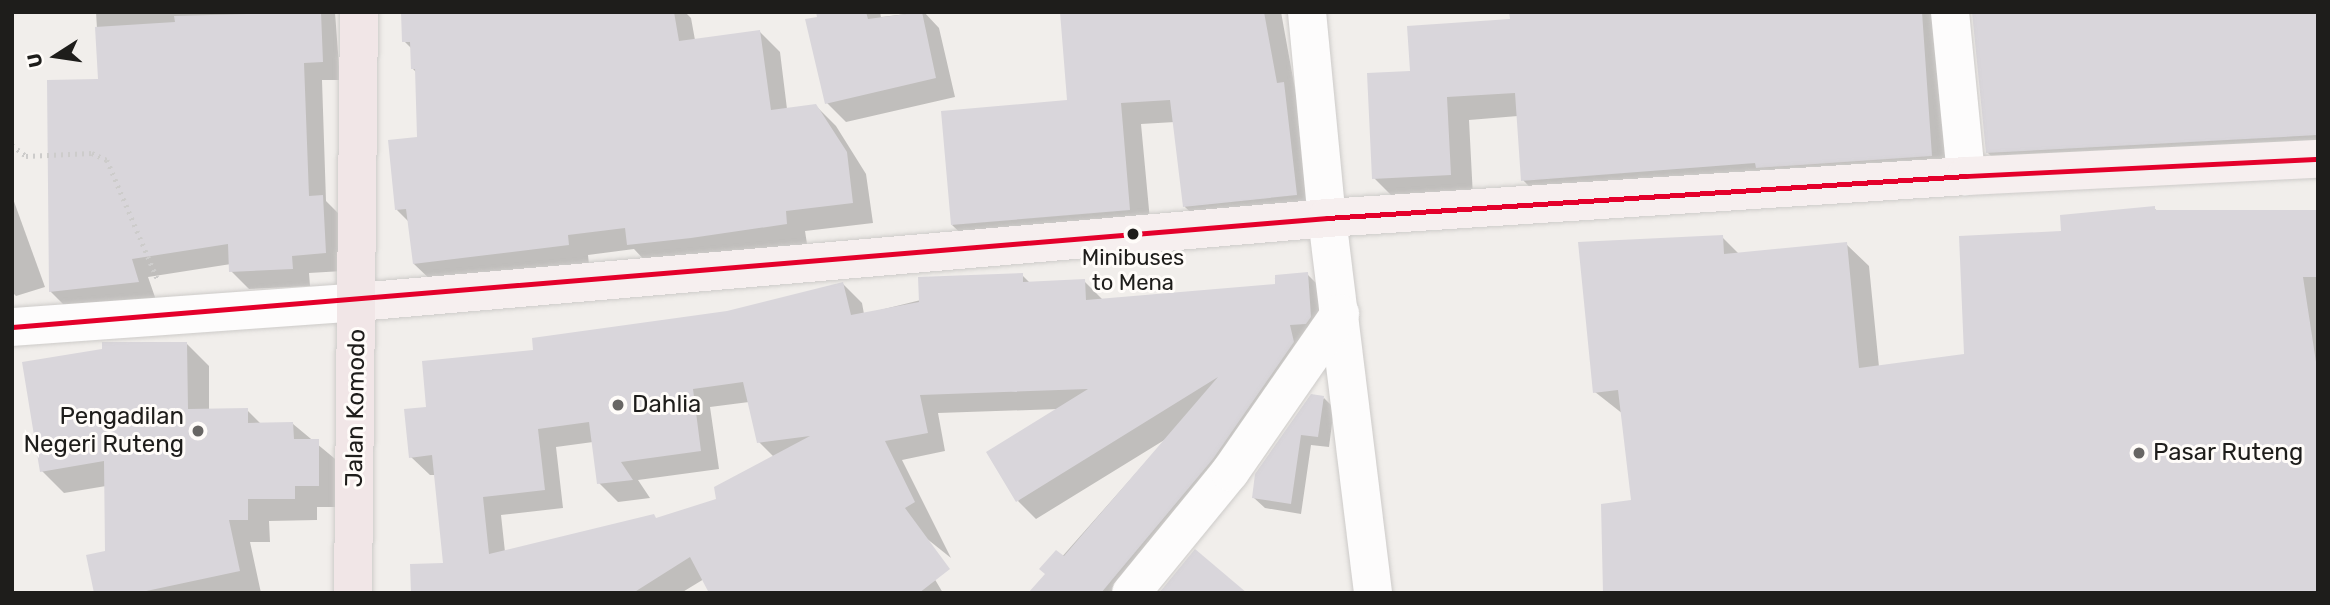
<!DOCTYPE html>
<html>
<head>
<meta charset="utf-8">
<style>
	body { margin:0 }
	#map { position:relative; width:2330px; height:605px; overflow:hidden; background:#f1eeeb; font-family:Rubik,sans-serif }
	div>[style] { position:absolute }
	.shadow>* { inset:0; background:#0003 }
	.building>* { inset:0; background:#d9d6db }
	.path>* { height:4.5px; margin-top:-2.25px; transform-origin:0; background:repeating-linear-gradient(90deg,#cdcccb 0 2px,transparent 0 7px) }
	.roads { filter:drop-shadow(0 0 2px #cdcbc9) drop-shadow(0 0 2px #cdcbc9) }
	.minor>* { height:38px; margin:-19px; padding:0 19px; transform-origin:19px; border-radius:19px; background:#fdfcfc }
	.major>* { height:38px; margin:-19px; padding:0 19px; transform-origin:19px; border-radius:19px; background:#f6efef }
	.highway>* { height:38px; margin:-19px; padding:0 19px; transform-origin:19px; border-radius:19px; background:#f1e6e7 }
	.bus-1>* { height:5px; margin:-2.5px; padding:0 2.5px; transform-origin:2.5px; border-radius:2.5px; background:#e4002b }
	.dots>* { width:19px; height:19px; translate:-50% -50%; box-sizing:border-box; border:4px solid #fffcf9; border-radius:50% }
	span { translate:-50% -50%; white-space:nowrap; text-align:center; line-height:1.15; -webkit-text-stroke:6px #fffcf9; paint-order:stroke }
	.bus-label { font-size:22px; color:#1e1d1b }
	.poi-label { font-size:24px; color:#1e1d1b }
	.left { translate:0 -50%; text-align:left }
	.right { translate:-100% -50%; text-align:right }
	.street-label { font-size:24px; color:#1e1d1b }
	.frame { position:absolute; inset:0; border:14px solid #1e1d1b; pointer-events:none }
	.north { position:absolute; left:21px; top:21px; width:70px; height:70px; -webkit-text-stroke:5px #fffcf9; paint-order:stroke; rotate:258deg; font-size:19px; font-weight:700; line-height:28px; text-align:center; color:#1e1d1b }
	.north::after { content:''; display:block; margin:auto; width:24px; height:32px; background:#1e1d1b; clip-path:polygon(50% 0,100% 100%,50% 72%,0 100%) }
</style>
</head>
<body>
<div id="map">
	<div class="shadow">
		<i style="clip-path:polygon(96px 12px,335px 12px,340px 80px,322px 80px,326px 201px,340px 215px,343px 271px,309px 273px,310px 286px,249px 289px,231px 271px,231px 264px,148px 277px,156px 300px,68px 309px,50px 291px,100px 81px)"></i>
		<i style="clip-path:polygon(403px 12px,685px 12px,691px 18px,695px 40px,759px 31px,780px 52px,787px 109px,816px 106px,836px 126px,866px 174px,873px 223px,805px 231px,807px 244px,649px 265px,634px 249px,588px 255px,589px 265px,435px 284px,414px 264px,409px 222px,397px 210px,418px 139px,417px 73px,412px 68px,412px 49px,404px 41px)"></i>
		<i style="clip-path:polygon(818px 12px,880px 12px,881px 17px,924px 12px,939px 28px,955px 97px,846px 122px,827px 103px)"></i>
		<i style="clip-path:polygon(1061px 12px,1281px 12px,1318px 216px,1207px 228px,1185px 207px,1175px 122px,1141px 124px,1151px 231px,974px 246px,952px 225px,1068px 101px)"></i>
		<i style="clip-path:polygon(1511px 12px,1943px 12px,1954px 178px,1545px 203px,1523px 180px,1518px 116px,1469px 120px,1473px 197px,1397px 201px,1374px 178px,1412px 72px,1512px 21px)"></i>
		<i style="clip-path:polygon(2318px 12px,2318px 159px,2011px 176px,1987px 152px)"></i>
		<i style="clip-path:polygon(12px 196px,45px 287px,16px 296px,12px 292px)"></i>
		<i style="clip-path:polygon(2154px 208px,2158px 212px,2318px 212px,2318px 593px,1633px 501px,1623px 414px,1595px 392px,1722px 237px,1739px 254px,1846px 244px,1869px 266px,1879px 367px,1966px 356px,2063px 233px)"></i>
		<i style="clip-path:polygon(evenodd,1307px 274px,1326px 293px,1329px 336px,1132px 593px,1030px 593px,1166px 439px,1036px 519px,1018px 501px,1059px 409px,938px 413px,945px 451px,902px 460px,951px 558px,896px 514px,943px 593px,711px 593px,704px 579px,681px 593px,413px 593px,445px 565px,436px 475px,430px 475px,411px 457px,428px 408px,535px 351px,727px 313px,843px 284px,862px 303px,864px 314px,1022px 275px,1030px 283px,1084px 281px,1103px 300px,1277px 285px,1307px 274px,749px 402px,759px 442px,774px 457px,718px 500px,657px 519px,505px 552px,501px 515px,563px 508px,556px 447px,593px 442px,599px 483px,618px 502px,650px 498px,638px 480px,719px 469px,710px 407px,749px 402px)"></i>
		<i style="clip-path:polygon(187px 344px,209px 366px,209px 411px,247px 410px,261px 424px,293px 424px,340px 463px,340px 507px,317px 507px,317px 520px,269px 521px,270px 542px,250px 542px,261px 593px,96px 593px,107px 552px,106px 486px,64px 493px,42px 471px)"></i>
		<i style="clip-path:polygon(1324px 398px,1334px 408px,1329px 447px,1311px 445px,1301px 514px,1265px 508px,1254px 498px)"></i>
	</div>
	<div class="building">
		<i style="clip-path:polygon(321px 12px,323px 62px,304px 63px,309px 196px,323px 195px,326px 253px,292px 256px,293px 269px,229px 272px,228px 244px,132px 259px,139px 282px,49px 292px,47px 80px,98px 79px,95px 27px,175px 22px,174px 16px)"></i>
		<i style="clip-path:polygon(401px 12px,674px 12px,679px 41px,760px 30px,771px 110px,816px 104px,847px 152px,853px 203px,786px 211px,787px 224px,691px 238px,627px 245px,625px 228px,568px 235px,569px 245px,413px 264px,406px 209px,395px 210px,388px 140px,417px 137px,415px 69px,411px 69px,410px 42px,402px 42px)"></i>
		<i style="clip-path:polygon(816px 12px,866px 12px,868px 19px,922px 12px,936px 78px,825px 104px,805px 19px,817px 17px)"></i>
		<i style="clip-path:polygon(1060px 12px,1264px 12px,1277px 83px,1284px 82px,1297px 195px,1183px 207px,1170px 100px,1121px 103px,1130px 210px,951px 225px,941px 111px,1067px 100px)"></i>
		<i style="clip-path:polygon(1509px 12px,1922px 12px,1932px 156px,1756px 168px,1755px 163px,1521px 181px,1515px 93px,1447px 97px,1451px 175px,1372px 179px,1367px 73px,1410px 71px,1407px 26px,1510px 19px)"></i>
		<i style="clip-path:polygon(1972px 12px,2318px 12px,2318px 135px,1986px 153px)"></i>
		<i style="clip-path:polygon(2155px 206px,2155px 210px,2318px 210px,2318px 277px,2303px 277px,2318px 375px,2318px 593px,1603px 593px,1601px 504px,1631px 500px,1618px 390px,1593px 393px,1578px 242px,1723px 235px,1724px 254px,1847px 242px,1859px 368px,1964px 354px,1959px 236px,2061px 231px,2060px 215px)"></i>
		<i style="clip-path:polygon(evenodd,1308px 272px,1311px 317px,1306px 324px,1290px 325px,1294px 342px,1213px 459px,1101px 593px,1028px 593px,1045px 574px,1039px 569px,1056px 550px,1064px 556px,1218px 377px,1016px 502px,986px 452px,1088px 389px,920px 395px,928px 433px,885px 441px,915px 502px,905px 508px,950px 569px,919px 593px,709px 593px,690px 557px,633px 593px,411px 593px,410px 564px,443px 563px,432px 455px,409px 458px,404px 409px,426px 407px,422px 361px,533px 350px,532px 338px,727px 311px,843px 282px,851px 315px,919px 302px,918px 277px,1023px 273px,1023px 282px,1085px 279px,1086px 300px,1275px 284px,1275px 275px,1308px 272px,743px 382px,757px 443px,810px 436px,714px 487px,716px 499px,656px 518px,654px 514px,489px 554px,483px 497px,545px 490px,538px 429px,589px 422px,597px 484px,633px 480px,621px 462px,701px 451px,693px 389px,743px 382px)"></i>
		<i style="clip-path:polygon(102px 342px,187px 342px,188px 409px,248px 408px,248px 423px,293px 422px,294px 439px,319px 439px,319px 486px,295px 486px,295px 499px,248px 499px,248px 520px,229px 520px,240px 571px,137px 593px,94px 593px,86px 555px,105px 551px,104px 461px,40px 472px,22px 362px,102px 349px)"></i>
		<i style="clip-path:polygon(1311px 394px,1324px 396px,1318px 437px,1301px 435px,1291px 504px,1252px 498px,1255px 474px)"></i>
		<i style="clip-path:polygon(1195px 549px,1247px 593px,1159px 593px)"></i>
	</div>
	<div class="path">
		<i style="left:12px;top:145px;width:18px;rotate:38deg"></i>
		<i style="left:26px;top:156px;width:66px;rotate:-2.6deg"></i>
		<i style="left:92px;top:153px;width:17px;rotate:25deg"></i>
		<i style="left:107px;top:160px;width:130px;rotate:67deg"></i>
	</div>
	<div class="roads">
		<div class="minor">
			<i style="left:1307px;top:12px;width:207px;rotate:84.5deg"></i>
			<i style="left:1327px;top:218px;width:378px;rotate:83deg"></i>
			<i style="left:1950px;top:12px;width:165px;rotate:84.4deg"></i>
			<i style="left:12px;top:327px;width:347px;rotate:-4.1deg"></i>
			<i style="left:1131px;top:593px;width:156px;rotate:-50.7deg"></i>
			<i style="left:1230px;top:472px;width:193px;rotate:-55.2deg"></i>
		</div>
		<div class="major">
			<i style="left:358px;top:302px;width:973px;rotate:-4.95deg"></i>
			<i style="left:1327px;top:218px;width:640px;rotate:-3.76deg"></i>
			<i style="left:1966px;top:176px;width:352px;rotate:-2.8deg"></i>
		</div>
		<div class="highway">
			<i style="left:353px;top:593px;width:581px;rotate:-89.41deg"></i>
		</div>
	</div>
	<div class="bus-1">
		<i style="left:12px;top:327px;width:1320px;rotate:-4.74deg"></i>
		<i style="left:1327px;top:218px;width:640px;rotate:-3.76deg"></i>
		<i style="left:1966px;top:176px;width:352px;rotate:-2.8deg"></i>
	</div>
	<div class="dots">
		<i style="left:1133px;top:234px;background:#1e1d1b"></i>
		<i style="left:618px;top:405px;background:#686664"></i>
		<i style="left:198px;top:431px;background:#686664"></i>
		<i style="left:2139px;top:453px;background:#686664"></i>
	</div>
	<div class="bus-label">
		<span style="left:1133px;top:270px">Minibuses<br>to Mena</span>
	</div>
	<div class="poi-label">
		<span class="left" style="left:632px;top:405px">Dahlia</span>
		<span class="right" style="left:184px;top:431px">Pengadilan<br>Negeri Ruteng</span>
		<span class="left" style="left:2153px;top:453px">Pasar Ruteng</span>
	</div>
	<div class="street-label">
		<span style="left:356px;top:408px;rotate:-89deg">Jalan Komodo</span>
	</div>
	<div class="frame"></div>
	<div class="north">U</div>
</div>
</body>
</html>
